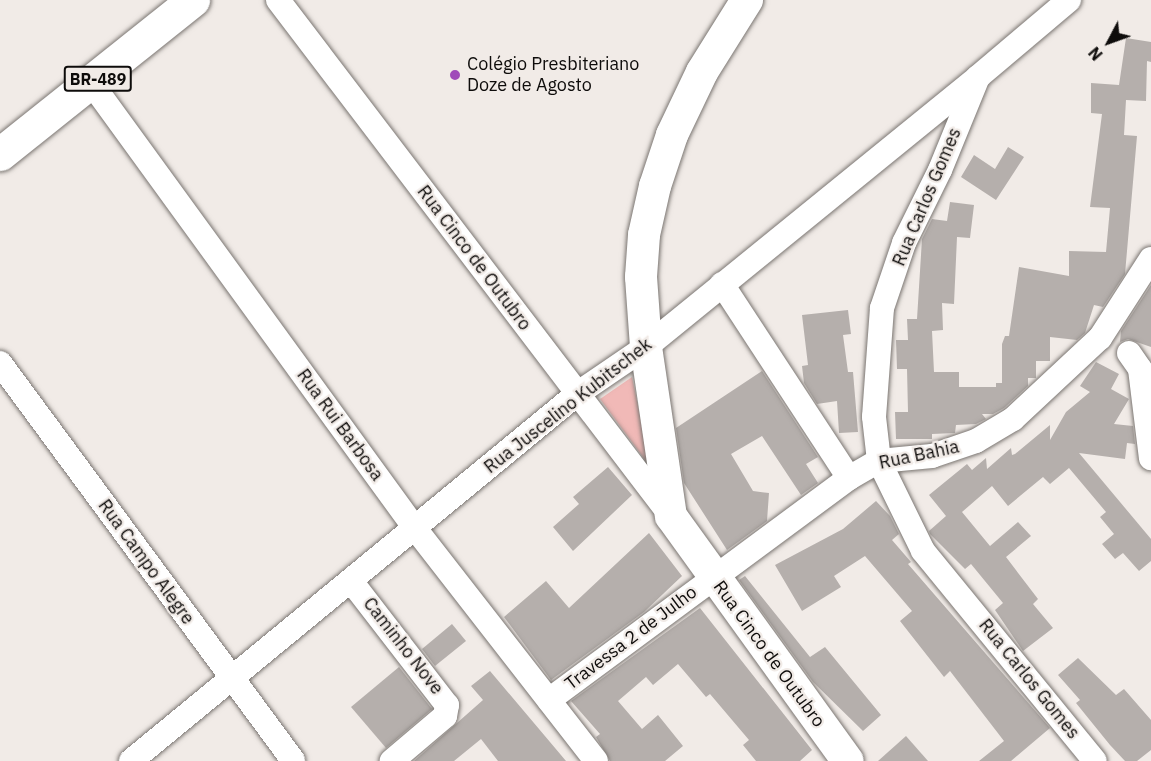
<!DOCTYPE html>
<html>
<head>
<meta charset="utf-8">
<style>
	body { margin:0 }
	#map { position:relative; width:1151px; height:761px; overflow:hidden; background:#f1ebe7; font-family:"IBM Plex Sans",sans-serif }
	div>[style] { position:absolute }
	.green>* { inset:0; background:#f1b9b7 }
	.building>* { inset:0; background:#b5afac }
	.roads { filter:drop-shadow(0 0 2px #7a7571) drop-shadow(0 0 2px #7a7571) }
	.minor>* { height:24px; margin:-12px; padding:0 12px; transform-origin:12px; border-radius:12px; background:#fff }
	.tertiary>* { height:32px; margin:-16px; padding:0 16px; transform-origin:16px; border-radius:16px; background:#fff }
	.primary>* { height:33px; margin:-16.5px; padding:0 16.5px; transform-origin:16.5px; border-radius:16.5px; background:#fff }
	.dots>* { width:16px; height:16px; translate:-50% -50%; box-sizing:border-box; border:3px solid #f1ebe7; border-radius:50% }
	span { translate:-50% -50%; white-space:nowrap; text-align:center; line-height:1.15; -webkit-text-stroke:4.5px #f1ebe7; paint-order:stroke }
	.shield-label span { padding:2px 4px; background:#f1ebe7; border:2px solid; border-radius:4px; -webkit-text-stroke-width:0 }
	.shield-label { font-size:16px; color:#0e0c0b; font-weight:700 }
	.poi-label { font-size:18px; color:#0e0c0b }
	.left { translate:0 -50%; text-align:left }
	.street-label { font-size:18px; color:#0e0c0b }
	.north { position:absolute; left:1079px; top:12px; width:60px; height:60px; -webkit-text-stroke:4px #f1ebe7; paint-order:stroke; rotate:229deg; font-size:16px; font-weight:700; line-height:24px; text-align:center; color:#0e0c0b }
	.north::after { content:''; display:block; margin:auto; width:21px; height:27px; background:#0e0c0b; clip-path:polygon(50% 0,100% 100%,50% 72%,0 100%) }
</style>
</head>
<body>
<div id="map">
	<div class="green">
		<i style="clip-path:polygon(632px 377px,651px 468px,600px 399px)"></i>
	</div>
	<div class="building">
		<i style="clip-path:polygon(1126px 38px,1151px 42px,1151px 62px,1147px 61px,1146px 101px,1126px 100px,1124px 135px,1137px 136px,1125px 274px,1103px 307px,1094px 305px,1085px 333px,1077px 340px,1050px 337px,1050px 361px,1036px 361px,1036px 378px,1028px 378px,1028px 386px,1004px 408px,993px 414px,982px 414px,986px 419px,976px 424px,956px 425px,955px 433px,932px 434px,932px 439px,896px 439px,895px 412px,908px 412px,907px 369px,897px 369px,896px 340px,908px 340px,907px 319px,917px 319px,922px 239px,932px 219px,947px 221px,950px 202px,974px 205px,970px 238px,957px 237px,954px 304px,942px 303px,943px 330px,932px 331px,934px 372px,959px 372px,959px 387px,996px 387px,996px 383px,1002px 383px,1002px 344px,1005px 336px,1009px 336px,1019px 267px,1069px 276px,1069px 251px,1106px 252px,1110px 208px,1090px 207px,1102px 114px,1091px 113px,1091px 83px,1119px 85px)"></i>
		<i style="clip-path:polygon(1008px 147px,1024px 157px,996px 200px,961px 177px,974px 155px,995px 169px)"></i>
		<i style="clip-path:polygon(1151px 285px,1151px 347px,1128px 339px,1120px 342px,1121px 331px)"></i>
		<i style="clip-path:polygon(848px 310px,851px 334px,843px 335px,848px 372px,853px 372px,858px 432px,839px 433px,837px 401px,817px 404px,804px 383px,802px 366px,808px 365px,802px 315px)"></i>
		<i style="clip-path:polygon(1096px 362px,1119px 374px,1111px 389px,1129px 399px,1114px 424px,1133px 426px,1135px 444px,1127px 443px,1125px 459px,1079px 453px,1151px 539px,1151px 561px,1139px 571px,1123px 553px,1115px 559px,1102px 544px,1114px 534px,1100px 517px,1106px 512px,1069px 468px,1050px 484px,1043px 477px,1008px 506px,992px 486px,962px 512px,990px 546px,1018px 522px,1031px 536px,1006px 557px,1038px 599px,1033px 604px,1053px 628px,1023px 651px,995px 610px,1003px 603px,971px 564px,965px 569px,930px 534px,929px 531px,946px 516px,929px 495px,967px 464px,972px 470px,986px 458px,987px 469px,1011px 448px,1012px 455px,1015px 454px,1050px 425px,1050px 440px,1066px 412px,1090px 392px,1080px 386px)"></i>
		<i style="clip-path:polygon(762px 371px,818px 457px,806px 464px,818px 483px,801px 495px,762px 436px,731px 454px,753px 491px,769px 493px,767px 521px,727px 550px,684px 483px,676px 428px)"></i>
		<i style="clip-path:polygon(608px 467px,632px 495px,573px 551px,553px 527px,579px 504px,573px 497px)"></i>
		<i style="clip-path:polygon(876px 501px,890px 516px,899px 534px,892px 540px,911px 562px,908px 564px,1050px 728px,1011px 761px,979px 761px,1004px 741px,950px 671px,944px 677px,900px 621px,912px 611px,865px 556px,834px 576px,841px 587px,802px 611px,775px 565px,843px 529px)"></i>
		<i style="clip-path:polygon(649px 533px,682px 576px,644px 612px,551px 680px,504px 617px,546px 581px,569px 608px)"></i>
		<i style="clip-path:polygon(745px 576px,810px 657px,825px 647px,881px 715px,863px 731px,813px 682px,739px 580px)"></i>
		<i style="clip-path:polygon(700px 608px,812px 750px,800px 761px,756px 761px,743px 745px,749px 740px,710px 694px,706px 697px,678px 664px,653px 685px,646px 677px,618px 701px,642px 729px,658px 715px,683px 746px,665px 761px,610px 761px,596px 737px,600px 734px,571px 701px)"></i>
		<i style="clip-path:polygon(452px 624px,466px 641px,435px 666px,422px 649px)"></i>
		<i style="clip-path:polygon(1078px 658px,1116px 695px,1124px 689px,1151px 720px,1151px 750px,1137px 761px,1125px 761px,1110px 745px,1076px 703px,1080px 700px,1058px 675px)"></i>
		<i style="clip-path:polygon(399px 667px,432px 709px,386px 748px,351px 707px)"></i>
		<i style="clip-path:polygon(490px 671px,566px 761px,498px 761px,481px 739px,454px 761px,414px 761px,483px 700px,471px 686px)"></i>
		<i style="clip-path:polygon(906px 736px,928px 761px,878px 761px)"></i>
	</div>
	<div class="roads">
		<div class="minor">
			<i style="left:278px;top:0;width:649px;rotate:52.71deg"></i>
			<i style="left:1069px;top:0;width:119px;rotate:139.8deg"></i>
			<i style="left:978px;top:77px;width:100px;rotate:112.2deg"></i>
			<i style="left:940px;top:170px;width:81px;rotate:116.3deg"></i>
			<i style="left:904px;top:243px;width:69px;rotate:108.7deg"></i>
			<i style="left:882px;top:308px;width:109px;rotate:94.2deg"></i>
			<i style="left:874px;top:417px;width:44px;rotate:83.5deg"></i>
			<i style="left:879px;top:461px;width:100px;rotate:63.9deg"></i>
			<i style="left:923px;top:551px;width:271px;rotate:50.7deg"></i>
			<i style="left:92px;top:84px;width:548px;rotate:53.99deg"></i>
			<i style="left:414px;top:527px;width:296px;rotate:52.1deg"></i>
			<i style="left:722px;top:284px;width:232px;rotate:56.8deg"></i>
			<i style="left:1129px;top:353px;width:19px;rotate:55deg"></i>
			<i style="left:1140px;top:369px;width:90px;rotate:83deg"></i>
			<i style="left:0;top:363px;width:494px;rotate:53.6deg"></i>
			<i style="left:351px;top:581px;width:157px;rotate:52.3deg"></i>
			<i style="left:447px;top:705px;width:11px;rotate:100deg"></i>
			<i style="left:445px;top:716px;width:70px;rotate:139.7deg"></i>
			<i style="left:549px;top:700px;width:373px;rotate:-36.5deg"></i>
			<i style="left:849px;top:478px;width:34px;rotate:-30deg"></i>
			<i style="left:879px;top:461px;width:53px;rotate:-5.4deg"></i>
			<i style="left:932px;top:456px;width:46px;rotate:-18.8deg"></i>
			<i style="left:976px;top:441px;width:43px;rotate:-30.7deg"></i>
			<i style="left:1013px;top:419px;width:119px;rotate:-43deg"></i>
			<i style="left:1100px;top:338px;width:94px;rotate:-57.2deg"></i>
			<i style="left:131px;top:761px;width:578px;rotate:-39.45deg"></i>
			<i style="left:577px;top:394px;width:83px;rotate:-34.3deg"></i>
			<i style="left:646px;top:347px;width:428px;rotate:-39.1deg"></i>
		</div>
		<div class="tertiary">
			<i style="left:747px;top:0;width:85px;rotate:122deg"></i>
			<i style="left:702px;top:72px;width:70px;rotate:115.5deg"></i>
			<i style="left:672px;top:135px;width:54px;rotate:108.4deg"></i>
			<i style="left:655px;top:186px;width:50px;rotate:102.7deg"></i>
			<i style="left:644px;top:235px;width:42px;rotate:94.1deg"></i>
			<i style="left:641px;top:277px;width:70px;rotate:85.9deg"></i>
			<i style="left:646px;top:347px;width:171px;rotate:81.6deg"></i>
			<i style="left:671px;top:516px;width:302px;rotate:54.2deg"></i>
		</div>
		<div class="primary">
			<i style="left:0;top:154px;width:247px;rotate:-38.6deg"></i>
		</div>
	</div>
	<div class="dots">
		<i style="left:455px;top:75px;background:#a04bb9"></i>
	</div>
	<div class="shield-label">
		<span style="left:98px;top:79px">BR-489</span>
	</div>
	<div class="poi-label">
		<span class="left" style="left:467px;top:75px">Colégio Presbiteriano<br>Doze de Agosto</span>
	</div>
	<div class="street-label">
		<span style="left:927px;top:197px;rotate:-67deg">Rua Carlos Gomes</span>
		<span style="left:474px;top:258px;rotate:53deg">Rua Cinco de Outubro</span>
		<span style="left:568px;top:406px;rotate:-38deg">Rua Juscelino Kubitschek</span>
		<span style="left:340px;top:425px;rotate:54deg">Rua Rui Barbosa</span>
		<span style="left:919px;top:455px;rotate:-12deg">Rua Bahia</span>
		<span style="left:146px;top:562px;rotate:54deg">Rua Campo Alegre</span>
		<span style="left:631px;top:638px;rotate:-37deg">Travessa 2 de Julho</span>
		<span style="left:403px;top:646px;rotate:52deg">Caminho Nove</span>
		<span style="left:769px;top:654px;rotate:54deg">Rua Cinco de Outubro</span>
		<span style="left:1029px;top:679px;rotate:51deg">Rua Carlos Gomes</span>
	</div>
	<div class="north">N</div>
</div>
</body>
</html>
